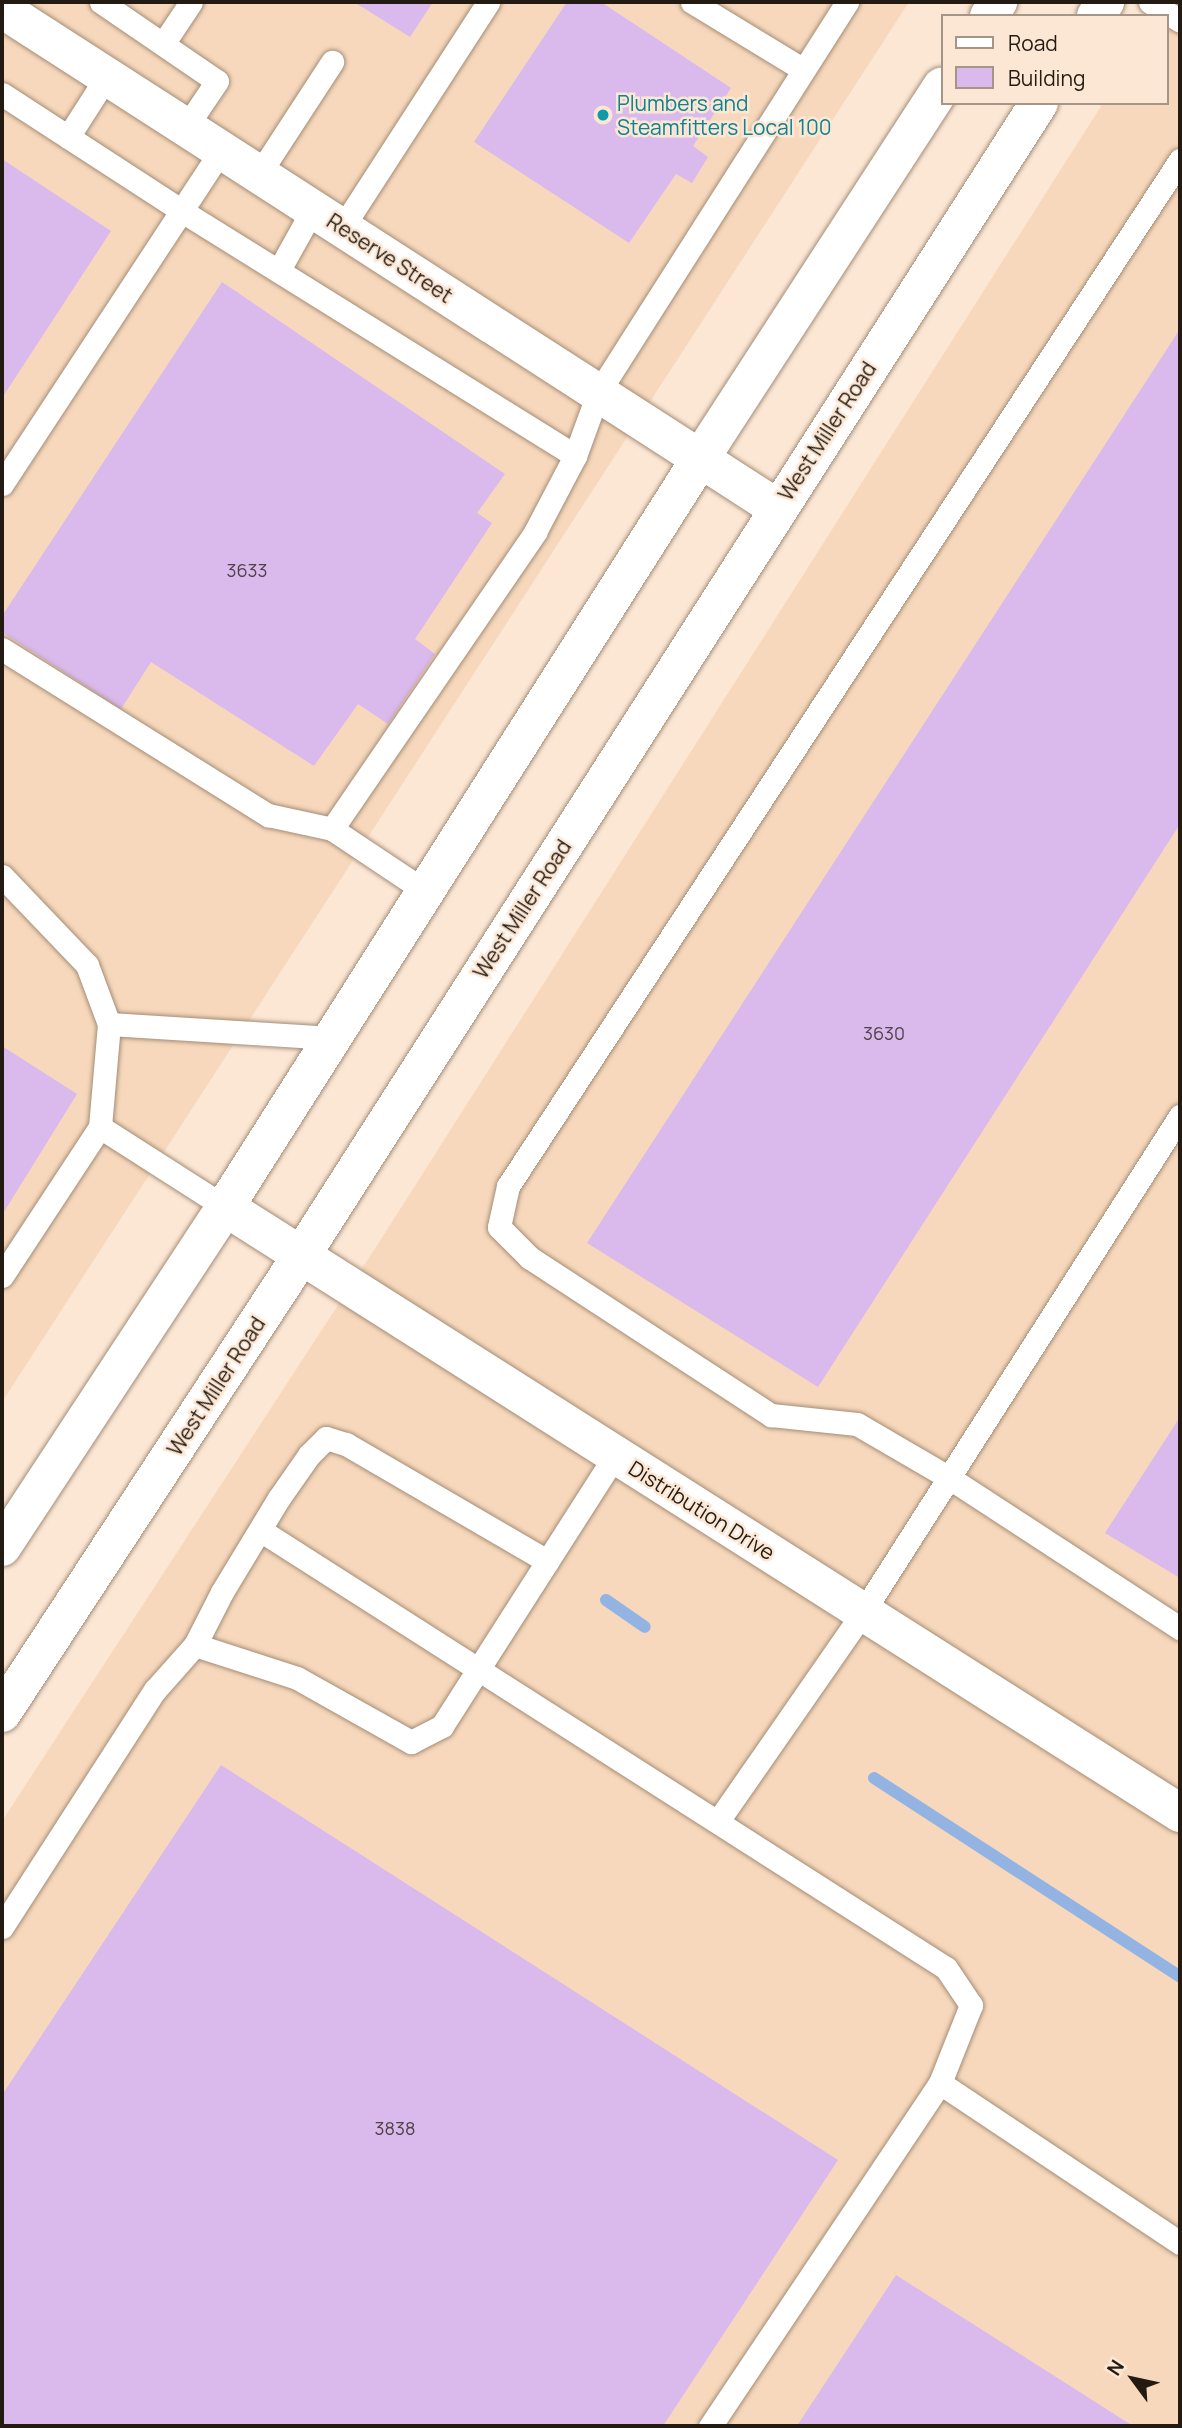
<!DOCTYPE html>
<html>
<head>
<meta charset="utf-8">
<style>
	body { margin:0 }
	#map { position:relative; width:1182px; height:2428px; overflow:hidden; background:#fce7d5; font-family:Manrope,sans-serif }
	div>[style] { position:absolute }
	.built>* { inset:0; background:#f7d8bc }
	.stream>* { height:12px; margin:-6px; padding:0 6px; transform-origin:6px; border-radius:6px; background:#93b3e3 }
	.building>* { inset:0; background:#dab9ec }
	.roads { filter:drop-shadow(0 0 2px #a48d77) drop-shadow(0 0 2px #a48d77) }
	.service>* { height:23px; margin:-11.5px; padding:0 11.5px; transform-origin:11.5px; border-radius:11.5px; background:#fff }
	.minor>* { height:38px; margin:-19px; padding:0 19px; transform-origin:19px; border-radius:19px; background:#fff }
	.secondary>* { height:38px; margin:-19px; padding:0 19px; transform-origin:19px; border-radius:19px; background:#fff }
	.dots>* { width:19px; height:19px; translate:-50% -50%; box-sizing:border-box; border:4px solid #fce7d5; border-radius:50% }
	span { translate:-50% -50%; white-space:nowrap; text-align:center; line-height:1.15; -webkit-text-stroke:5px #fce7d5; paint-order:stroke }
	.number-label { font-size:18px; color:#514248 }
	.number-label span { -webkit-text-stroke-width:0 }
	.culture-label { font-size:21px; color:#0d838f }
	.left { translate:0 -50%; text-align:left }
	.street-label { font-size:21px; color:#231b12 }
	.frame { position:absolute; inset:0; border:4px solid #231b12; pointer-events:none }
	.legend { position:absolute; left:941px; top:14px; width:228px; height:91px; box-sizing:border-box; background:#fce7d5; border:2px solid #a59587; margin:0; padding:9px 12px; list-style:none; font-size:21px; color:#231b12 }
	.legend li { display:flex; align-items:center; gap:14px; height:35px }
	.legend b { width:35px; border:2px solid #a59587 }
	.north { position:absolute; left:1098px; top:2344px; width:70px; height:70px; -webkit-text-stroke:5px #fce7d5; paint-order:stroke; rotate:303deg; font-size:19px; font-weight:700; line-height:28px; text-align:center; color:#231b12 }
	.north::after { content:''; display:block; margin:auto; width:24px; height:32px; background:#231b12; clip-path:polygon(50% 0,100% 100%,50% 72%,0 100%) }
</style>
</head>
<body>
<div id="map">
	<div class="built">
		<i style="clip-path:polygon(2px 2px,909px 2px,2px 1402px)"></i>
		<i style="clip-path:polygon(1167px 2px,1180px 2px,1180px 2426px,2px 2426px,2px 1821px,385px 1233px,1103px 103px,1166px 103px)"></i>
	</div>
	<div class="stream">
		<i style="left:606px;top:1600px;width:47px;rotate:34.7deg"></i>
		<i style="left:874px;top:1778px;width:365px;rotate:33deg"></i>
	</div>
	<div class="building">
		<i style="clip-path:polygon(354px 2px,433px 2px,410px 37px)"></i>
		<i style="clip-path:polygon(567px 2px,601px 2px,731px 88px,693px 146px,708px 157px,692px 183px,676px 174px,629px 243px,474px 142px)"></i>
		<i style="clip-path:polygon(2px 159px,111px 231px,2px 398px)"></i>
		<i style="clip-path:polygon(222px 282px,505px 474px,477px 513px,492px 523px,415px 639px,435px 654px,388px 724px,358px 704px,314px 766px,151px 662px,121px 709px,2px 632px,2px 616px)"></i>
		<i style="clip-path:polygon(1180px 329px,1180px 824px,818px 1387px,587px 1243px)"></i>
		<i style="clip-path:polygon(2px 1046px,77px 1094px,2px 1215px)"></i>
		<i style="clip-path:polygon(1180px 1417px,1180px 1578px,1105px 1533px)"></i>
		<i style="clip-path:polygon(221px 1765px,838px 2160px,663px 2426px,2px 2426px,2px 2095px)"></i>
		<i style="clip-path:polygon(896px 2275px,1133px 2426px,797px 2426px)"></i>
	</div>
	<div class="roads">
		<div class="service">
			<i style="left:101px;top:2px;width:140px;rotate:34.3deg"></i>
			<i style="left:217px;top:81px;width:55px;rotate:124deg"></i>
			<i style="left:692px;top:2px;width:129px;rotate:31.3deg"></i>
			<i style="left:1150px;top:2px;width:36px;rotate:32deg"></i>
			<i style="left:163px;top:44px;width:50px;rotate:-56.3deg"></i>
			<i style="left:2px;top:94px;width:215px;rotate:33deg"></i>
			<i style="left:182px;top:211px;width:463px;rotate:31.9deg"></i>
			<i style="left:68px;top:137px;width:72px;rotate:-57.4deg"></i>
			<i style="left:1180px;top:160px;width:1226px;rotate:123.22deg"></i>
			<i style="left:508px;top:1186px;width:42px;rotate:102.4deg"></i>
			<i style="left:499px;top:1227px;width:44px;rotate:45deg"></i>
			<i style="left:530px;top:1258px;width:288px;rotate:33.1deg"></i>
			<i style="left:771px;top:1415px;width:86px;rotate:6deg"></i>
			<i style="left:857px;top:1424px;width:105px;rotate:30.2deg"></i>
			<i style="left:948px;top:1477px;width:277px;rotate:33.1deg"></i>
			<i style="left:259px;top:174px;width:134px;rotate:-56.9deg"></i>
			<i style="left:342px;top:228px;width:269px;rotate:-57.1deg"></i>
			<i style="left:279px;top:270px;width:70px;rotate:-60.9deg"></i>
			<i style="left:2px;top:484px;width:399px;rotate:-56.7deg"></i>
			<i style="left:2px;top:649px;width:314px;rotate:32deg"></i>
			<i style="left:268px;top:815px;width:66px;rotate:12.3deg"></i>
			<i style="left:332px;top:829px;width:112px;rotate:33.7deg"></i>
			<i style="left:332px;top:829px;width:360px;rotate:-55.6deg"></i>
			<i style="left:535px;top:532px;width:86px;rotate:-62.2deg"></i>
			<i style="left:575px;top:456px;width:67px;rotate:-69.9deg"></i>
			<i style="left:598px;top:393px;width:464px;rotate:-57.5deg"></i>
			<i style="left:2px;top:876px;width:123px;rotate:46.3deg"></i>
			<i style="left:87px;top:965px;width:63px;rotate:69.6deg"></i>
			<i style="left:109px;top:1024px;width:103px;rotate:95deg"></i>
			<i style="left:100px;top:1127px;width:148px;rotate:32.6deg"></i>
			<i style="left:109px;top:1024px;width:224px;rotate:3.6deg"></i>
			<i style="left:2px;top:1276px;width:178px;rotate:-56.7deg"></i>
			<i style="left:260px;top:1530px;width:814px;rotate:32.56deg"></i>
			<i style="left:946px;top:1968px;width:45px;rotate:56deg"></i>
			<i style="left:971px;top:2005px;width:84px;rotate:111.7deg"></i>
			<i style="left:940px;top:2083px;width:413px;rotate:123.8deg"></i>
			<i style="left:195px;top:1645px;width:59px;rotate:-63deg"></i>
			<i style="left:222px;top:1592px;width:110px;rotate:-58.8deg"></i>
			<i style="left:279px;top:1498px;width:52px;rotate:-55.1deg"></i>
			<i style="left:309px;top:1455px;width:24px;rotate:-45deg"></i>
			<i style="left:326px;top:1438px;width:21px;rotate:17deg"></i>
			<i style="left:346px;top:1444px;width:233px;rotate:30.2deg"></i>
			<i style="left:718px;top:1821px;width:254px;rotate:-55.2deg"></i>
			<i style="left:863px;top:1612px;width:589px;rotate:-57.42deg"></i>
			<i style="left:2px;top:1927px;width:282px;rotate:-57.2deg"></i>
			<i style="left:155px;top:1690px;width:60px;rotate:-48.4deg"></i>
			<i style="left:195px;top:1645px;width:107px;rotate:17.9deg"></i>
			<i style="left:297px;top:1678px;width:131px;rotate:29.3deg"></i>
			<i style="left:411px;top:1742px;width:35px;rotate:-27deg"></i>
			<i style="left:442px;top:1726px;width:322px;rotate:-57.4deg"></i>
			<i style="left:940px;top:2083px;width:288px;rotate:33.7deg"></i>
		</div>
		<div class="minor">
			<i style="left:2px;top:9px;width:922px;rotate:32.78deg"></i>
			<i style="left:225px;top:1207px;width:1131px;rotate:32.4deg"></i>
		</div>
		<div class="secondary">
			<i style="left:989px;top:16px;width:17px;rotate:-57deg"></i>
			<i style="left:1096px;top:16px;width:17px;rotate:-57deg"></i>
			<i style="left:2px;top:1547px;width:407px;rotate:-56.7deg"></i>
			<i style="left:225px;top:1207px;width:886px;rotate:-57.58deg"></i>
			<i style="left:700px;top:459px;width:444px;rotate:-57deg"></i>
			<i style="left:2px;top:1713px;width:546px;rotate:-56.8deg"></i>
			<i style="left:301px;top:1256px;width:1369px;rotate:-57.38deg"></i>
		</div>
	</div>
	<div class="dots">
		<i style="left:603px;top:115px;background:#0f9aa8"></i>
	</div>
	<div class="number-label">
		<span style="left:247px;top:570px">3633</span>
		<span style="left:884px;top:1033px">3630</span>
		<span style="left:395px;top:2128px">3838</span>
	</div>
	<div class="culture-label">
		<span class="left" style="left:617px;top:115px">Plumbers and<br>Steamfitters Local 100</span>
	</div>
	<div class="street-label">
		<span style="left:390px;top:258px;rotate:33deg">Reserve Street</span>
		<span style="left:827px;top:431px;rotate:-57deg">West Miller Road</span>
		<span style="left:522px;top:909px;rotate:-57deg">West Miller Road</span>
		<span style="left:216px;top:1386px;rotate:-57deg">West Miller Road</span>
		<span style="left:702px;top:1510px;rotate:32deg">Distribution Drive</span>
	</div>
	<div class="frame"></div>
	<ul class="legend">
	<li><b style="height:9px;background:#fff"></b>Road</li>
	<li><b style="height:19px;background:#dab9ec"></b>Building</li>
	</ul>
	<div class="north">N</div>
</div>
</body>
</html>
